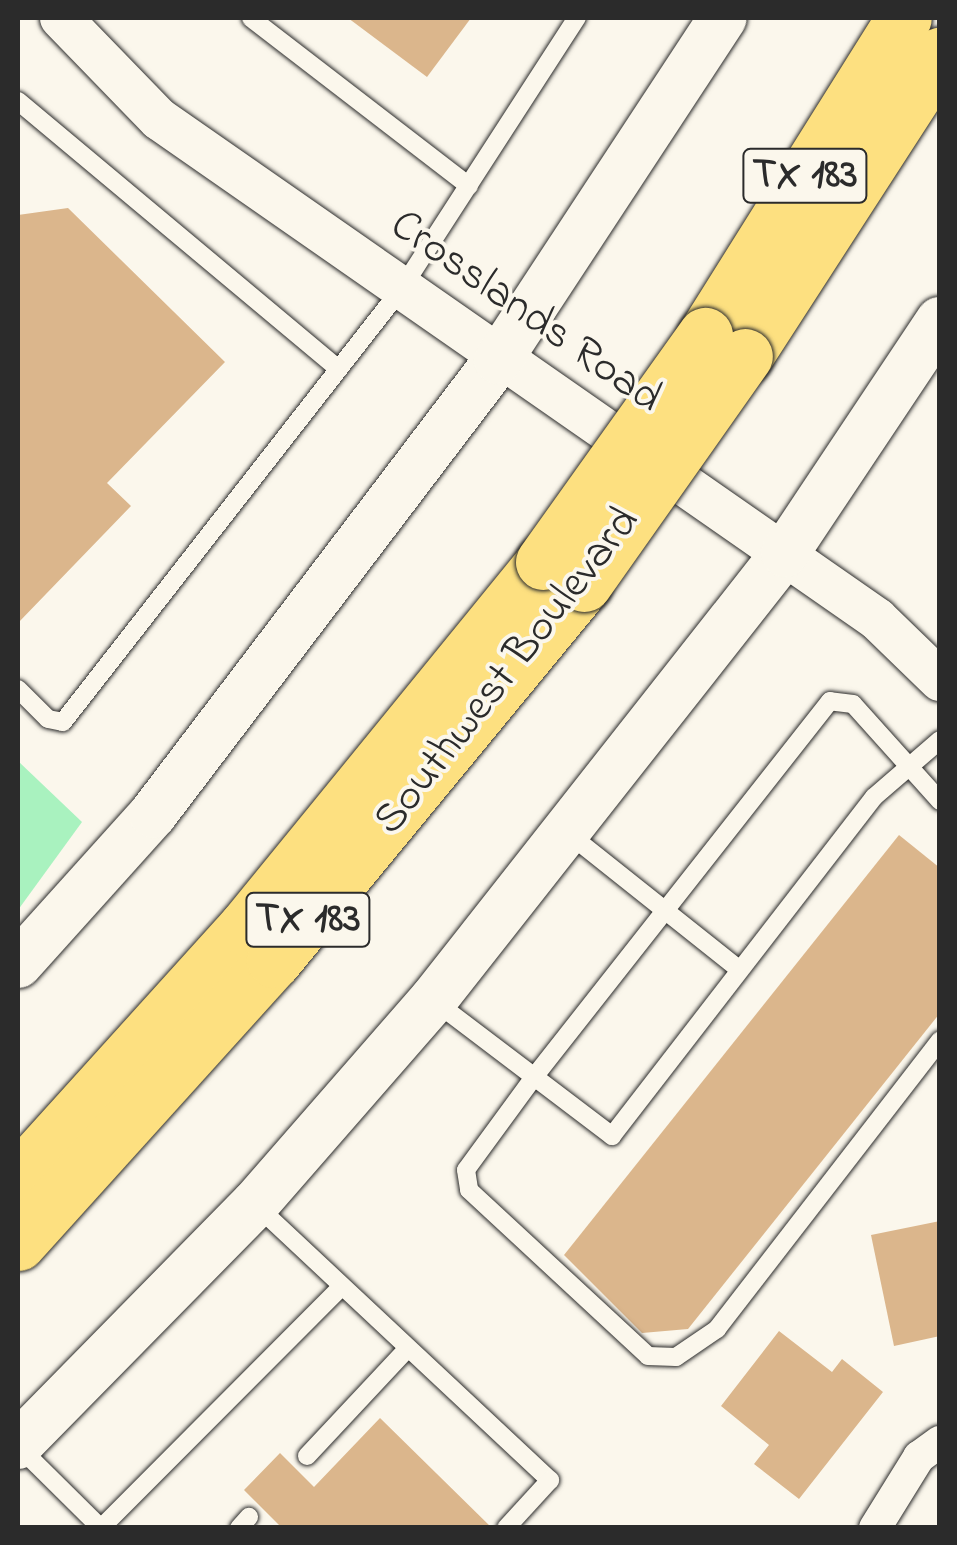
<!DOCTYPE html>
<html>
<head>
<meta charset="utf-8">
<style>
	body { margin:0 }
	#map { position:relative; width:957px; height:1545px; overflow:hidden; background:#fbf7ec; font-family:"Indie Flower",sans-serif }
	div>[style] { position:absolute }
	.green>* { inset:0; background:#a9f2bf }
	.building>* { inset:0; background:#dbb68c }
	.roads { filter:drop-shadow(0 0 2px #2b2b2b) drop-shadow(0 0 2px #2b2b2b) }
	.service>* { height:18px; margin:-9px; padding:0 9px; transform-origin:9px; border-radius:9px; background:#fbf7ec }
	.minor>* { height:32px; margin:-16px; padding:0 16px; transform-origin:16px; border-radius:16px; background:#fbf7ec }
	.tertiary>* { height:42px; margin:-21px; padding:0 21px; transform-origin:21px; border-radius:21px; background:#fbf7ec }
	.secondary>* { height:48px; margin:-24px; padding:0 24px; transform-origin:24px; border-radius:24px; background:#fbf7ec }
	.motorway>* { height:55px; margin:-27.5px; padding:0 27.5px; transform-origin:27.5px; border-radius:27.5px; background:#fde080 }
	.bridges { filter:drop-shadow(0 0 2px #2b2b2b) drop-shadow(0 0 2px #2b2b2b) }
	.motorway-bridge>* { height:55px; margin:-27.5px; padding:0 27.5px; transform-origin:27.5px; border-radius:27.5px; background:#fde080 }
	span { translate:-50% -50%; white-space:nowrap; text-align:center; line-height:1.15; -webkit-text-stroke:8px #fbf7ec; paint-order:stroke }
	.shield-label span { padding:2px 8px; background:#fbf7ec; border:2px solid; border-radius:8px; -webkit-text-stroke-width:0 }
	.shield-label { font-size:42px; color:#2b2b2b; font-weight:700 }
	.street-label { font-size:45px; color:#2b2b2b }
	.frame { position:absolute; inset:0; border:20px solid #2b2b2b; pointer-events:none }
</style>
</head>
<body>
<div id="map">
	<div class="green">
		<i style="clip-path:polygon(18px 761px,82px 822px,18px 910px)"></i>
	</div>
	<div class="building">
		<i style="clip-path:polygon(348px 18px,471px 18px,427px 77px)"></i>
		<i style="clip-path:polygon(68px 208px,225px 362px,107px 483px,131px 506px,18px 623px,18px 215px)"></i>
		<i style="clip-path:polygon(899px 835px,940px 868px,940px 1013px,688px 1329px,642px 1333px,564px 1255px)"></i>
		<i style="clip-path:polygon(940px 1221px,940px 1336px,894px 1346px,871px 1235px)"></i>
		<i style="clip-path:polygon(779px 1331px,832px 1372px,842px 1359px,883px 1392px,799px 1499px,754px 1464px,769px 1445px,721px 1406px)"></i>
		<i style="clip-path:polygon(380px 1418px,492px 1528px,282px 1528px,244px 1490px,280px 1453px,314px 1487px)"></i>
	</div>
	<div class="roads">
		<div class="service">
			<i style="left:251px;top:18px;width:275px;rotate:37.6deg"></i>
			<i style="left:18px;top:101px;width:418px;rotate:39.9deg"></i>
			<i style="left:18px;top:689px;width:42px;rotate:45deg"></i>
			<i style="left:48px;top:719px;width:15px;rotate:11deg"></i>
			<i style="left:63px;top:722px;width:551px;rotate:-52.01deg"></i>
			<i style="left:402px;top:288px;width:322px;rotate:-57.1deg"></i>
			<i style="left:940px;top:801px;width:130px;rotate:-131.9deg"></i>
			<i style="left:853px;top:704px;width:23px;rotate:-173deg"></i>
			<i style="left:830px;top:701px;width:479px;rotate:128.2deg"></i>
			<i style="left:534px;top:1077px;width:115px;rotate:126.2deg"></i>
			<i style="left:466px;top:1170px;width:20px;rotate:81deg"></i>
			<i style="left:469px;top:1190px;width:244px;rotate:42.8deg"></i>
			<i style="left:648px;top:1356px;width:28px;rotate:2deg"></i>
			<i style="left:676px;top:1357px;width:50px;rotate:-34.3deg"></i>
			<i style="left:717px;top:1329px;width:365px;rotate:-52.3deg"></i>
			<i style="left:569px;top:834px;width:218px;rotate:38.5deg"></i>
			<i style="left:433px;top:1000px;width:225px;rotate:37.2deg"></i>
			<i style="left:612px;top:1136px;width:428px;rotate:-52.3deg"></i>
			<i style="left:874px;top:797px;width:87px;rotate:-40.8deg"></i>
			<i style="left:258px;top:1207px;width:400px;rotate:43.1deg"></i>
			<i style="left:550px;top:1480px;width:65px;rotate:132.5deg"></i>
			<i style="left:18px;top:1446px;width:117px;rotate:44.7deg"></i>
			<i style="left:101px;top:1528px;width:339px;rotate:-45.1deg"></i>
			<i style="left:307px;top:1456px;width:146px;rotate:-46.9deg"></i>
			<i style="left:239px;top:1528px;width:15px;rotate:-48deg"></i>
		</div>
		<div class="minor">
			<i style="left:875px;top:1528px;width:84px;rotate:-58.2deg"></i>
			<i style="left:919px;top:1457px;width:26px;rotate:-36deg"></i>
		</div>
		<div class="tertiary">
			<i style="left:61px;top:18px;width:141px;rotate:45.9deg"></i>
			<i style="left:159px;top:119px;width:875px;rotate:34.85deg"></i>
			<i style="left:877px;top:619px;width:88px;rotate:44.1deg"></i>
		</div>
		<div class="secondary">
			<i style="left:18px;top:964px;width:202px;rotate:-48deg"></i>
			<i style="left:153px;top:814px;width:570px;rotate:-52.77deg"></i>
			<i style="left:498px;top:360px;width:409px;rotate:-56.7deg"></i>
			<i style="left:18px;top:1445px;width:338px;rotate:-45.5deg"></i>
			<i style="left:255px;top:1204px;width:271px;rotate:-48.9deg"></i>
			<i style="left:433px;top:1000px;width:569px;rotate:-51.78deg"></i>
			<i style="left:785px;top:553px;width:279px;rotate:-56.3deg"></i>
		</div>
		<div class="motorway">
			<i style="left:705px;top:335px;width:374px;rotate:-57.9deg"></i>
			<i style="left:745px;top:356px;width:359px;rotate:-57.1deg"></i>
			<i style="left:18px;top:1179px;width:338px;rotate:-47.9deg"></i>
			<i style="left:245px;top:928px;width:472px;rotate:-50.8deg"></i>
			<i style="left:18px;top:1243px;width:382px;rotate:-47.9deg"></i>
			<i style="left:274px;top:960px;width:487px;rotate:-50.5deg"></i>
		</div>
	</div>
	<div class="bridges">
		<div class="motorway-bridge">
			<i style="left:543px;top:562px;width:279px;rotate:-54.5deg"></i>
			<i style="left:584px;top:584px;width:279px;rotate:-54.8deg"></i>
		</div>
	</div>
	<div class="shield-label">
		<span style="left:805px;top:176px">TX 183</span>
		<span style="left:308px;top:920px">TX 183</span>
	</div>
	<div class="street-label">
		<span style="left:525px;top:313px;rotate:35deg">Crosslands Road</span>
		<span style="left:508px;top:672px;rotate:-52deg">Southwest Boulevard</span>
	</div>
	<div class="frame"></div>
</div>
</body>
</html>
